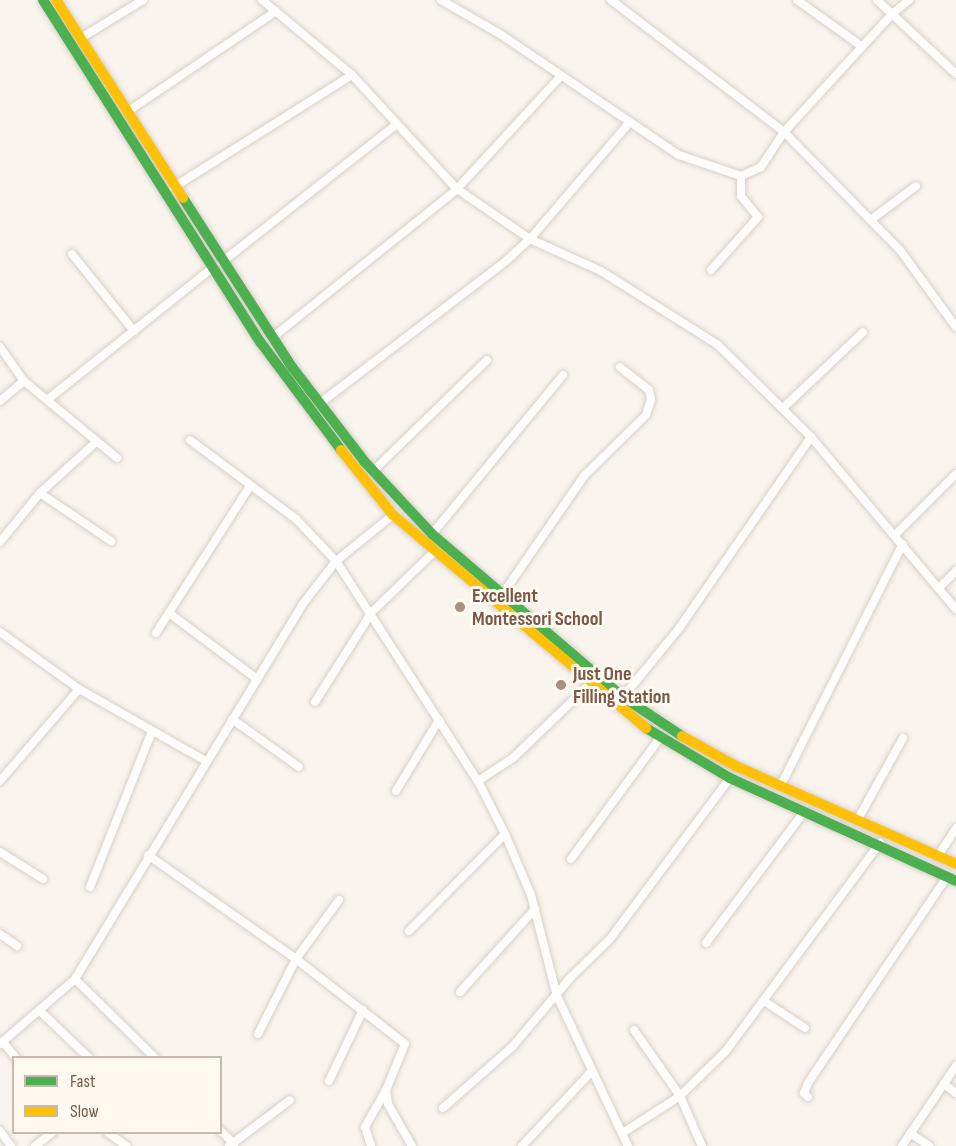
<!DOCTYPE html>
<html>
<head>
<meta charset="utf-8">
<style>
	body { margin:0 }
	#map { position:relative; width:956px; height:1146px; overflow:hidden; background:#f9f4ed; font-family:"Sofia Sans Condensed",sans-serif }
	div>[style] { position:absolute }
	.roads { filter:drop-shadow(0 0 2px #d8cfc9) drop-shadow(0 0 2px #d8cfc9) }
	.street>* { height:8px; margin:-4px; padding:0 4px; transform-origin:4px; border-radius:4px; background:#fefdfc }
	.fast>* { height:10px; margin:-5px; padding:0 5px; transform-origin:5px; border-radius:5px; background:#4caf50 }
	.slow>* { height:10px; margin:-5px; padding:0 5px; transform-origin:5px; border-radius:5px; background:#ffc107 }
	.dots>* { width:16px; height:16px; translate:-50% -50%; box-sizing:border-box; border:3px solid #fff9f0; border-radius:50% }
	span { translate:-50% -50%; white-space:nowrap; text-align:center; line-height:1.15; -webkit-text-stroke:6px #fff9f0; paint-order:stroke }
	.poi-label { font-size:20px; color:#7b5949; font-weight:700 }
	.left { translate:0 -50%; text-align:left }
	.legend { position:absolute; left:12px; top:1056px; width:210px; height:78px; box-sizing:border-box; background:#fff9f0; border:2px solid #cab9ad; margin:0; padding:8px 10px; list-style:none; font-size:18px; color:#7b5949 }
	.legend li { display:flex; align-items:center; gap:12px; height:30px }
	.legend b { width:30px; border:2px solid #cab9ad }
</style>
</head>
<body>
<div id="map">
	<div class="roads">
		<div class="street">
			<i style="left:262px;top:0;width:117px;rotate:39.8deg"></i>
			<i style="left:352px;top:75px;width:155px;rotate:47.4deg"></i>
			<i style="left:457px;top:189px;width:88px;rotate:34.4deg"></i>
			<i style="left:530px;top:239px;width:78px;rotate:24.3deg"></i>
			<i style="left:601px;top:271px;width:138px;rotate:32.3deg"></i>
			<i style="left:718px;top:345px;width:131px;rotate:44.7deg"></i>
			<i style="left:811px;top:437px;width:225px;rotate:49.9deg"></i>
			<i style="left:441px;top:0;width:68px;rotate:30deg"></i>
			<i style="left:500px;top:34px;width:216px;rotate:34.1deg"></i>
			<i style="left:679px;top:155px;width:65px;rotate:18.7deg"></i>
			<i style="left:741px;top:176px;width:22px;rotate:-24deg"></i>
			<i style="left:761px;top:167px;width:42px;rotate:-56.7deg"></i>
			<i style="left:784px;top:132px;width:161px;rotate:-47.5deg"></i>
			<i style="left:893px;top:13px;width:21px;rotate:-39deg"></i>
			<i style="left:611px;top:0;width:218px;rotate:37.3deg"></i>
			<i style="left:784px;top:132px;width:165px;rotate:45.5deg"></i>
			<i style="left:900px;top:250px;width:95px;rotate:54deg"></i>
			<i style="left:797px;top:0;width:79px;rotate:35.7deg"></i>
			<i style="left:877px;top:0;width:108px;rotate:43.1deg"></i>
			<i style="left:81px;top:38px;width:73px;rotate:-31.5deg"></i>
			<i style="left:127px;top:112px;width:180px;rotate:-34.1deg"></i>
			<i style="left:174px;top:187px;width:210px;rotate:-32.2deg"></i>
			<i style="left:872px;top:219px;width:55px;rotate:-36.9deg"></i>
			<i style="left:72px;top:254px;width:99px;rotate:51.2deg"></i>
			<i style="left:222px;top:262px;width:223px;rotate:-38.3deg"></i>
			<i style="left:711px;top:270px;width:71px;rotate:-48.4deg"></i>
			<i style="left:758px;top:217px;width:27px;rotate:-129deg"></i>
			<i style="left:741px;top:196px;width:20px;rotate:-90deg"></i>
			<i style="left:272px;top:338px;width:238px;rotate:-38.8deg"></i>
			<i style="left:457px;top:189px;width:154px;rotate:-47.4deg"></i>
			<i style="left:0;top:347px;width:42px;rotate:54.8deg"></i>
			<i style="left:24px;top:381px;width:121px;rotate:39.6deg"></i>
			<i style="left:47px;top:400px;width:210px;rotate:-38.6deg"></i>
			<i style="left:0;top:401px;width:31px;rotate:-40deg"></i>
			<i style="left:319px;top:404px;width:235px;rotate:-37.4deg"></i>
			<i style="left:506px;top:261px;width:33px;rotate:-43deg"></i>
			<i style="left:530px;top:239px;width:153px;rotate:-49.5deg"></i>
			<i style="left:783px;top:408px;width:110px;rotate:-43.5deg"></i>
			<i style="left:373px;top:471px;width:159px;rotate:-44.2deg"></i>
			<i style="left:40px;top:493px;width:86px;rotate:34.1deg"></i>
			<i style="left:393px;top:515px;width:73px;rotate:141.1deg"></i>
			<i style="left:336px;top:561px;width:262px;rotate:57.2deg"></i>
			<i style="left:478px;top:781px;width:59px;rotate:63deg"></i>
			<i style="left:505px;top:834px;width:66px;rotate:66.9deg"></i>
			<i style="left:531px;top:895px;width:104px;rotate:75.6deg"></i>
			<i style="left:557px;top:996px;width:166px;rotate:64.7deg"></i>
			<i style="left:432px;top:534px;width:206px;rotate:-50.5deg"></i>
			<i style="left:895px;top:535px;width:86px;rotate:-45deg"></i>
			<i style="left:0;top:542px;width:63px;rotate:-50.8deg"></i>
			<i style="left:40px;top:493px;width:76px;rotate:-42.3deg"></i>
			<i style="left:939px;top:588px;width:24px;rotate:-45deg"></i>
			<i style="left:502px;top:595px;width:145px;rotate:-55.4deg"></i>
			<i style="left:584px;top:476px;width:87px;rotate:-44.5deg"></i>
			<i style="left:646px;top:415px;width:16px;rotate:-72deg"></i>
			<i style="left:651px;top:400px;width:10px;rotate:-101deg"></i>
			<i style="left:649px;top:390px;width:37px;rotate:-142deg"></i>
			<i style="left:169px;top:613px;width:110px;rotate:36.9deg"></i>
			<i style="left:0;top:632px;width:97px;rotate:35.8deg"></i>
			<i style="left:79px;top:689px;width:146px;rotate:29.6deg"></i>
			<i style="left:156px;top:633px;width:174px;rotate:-57.4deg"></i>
			<i style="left:623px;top:697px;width:90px;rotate:-50.8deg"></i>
			<i style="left:680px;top:627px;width:231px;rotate:-55.4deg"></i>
			<i style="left:315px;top:702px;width:107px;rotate:-57.7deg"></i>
			<i style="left:372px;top:612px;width:86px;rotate:-44.1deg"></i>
			<i style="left:232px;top:719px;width:82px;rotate:35.6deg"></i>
			<i style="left:0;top:781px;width:121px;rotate:-49.3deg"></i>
			<i style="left:478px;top:781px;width:42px;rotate:-33.3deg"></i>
			<i style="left:513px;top:758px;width:107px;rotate:-43.9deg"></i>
			<i style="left:781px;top:785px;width:270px;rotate:-63.2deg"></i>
			<i style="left:396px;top:791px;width:83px;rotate:-58.8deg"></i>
			<i style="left:858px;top:819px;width:93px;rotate:-60.9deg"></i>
			<i style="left:0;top:852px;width:51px;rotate:32.1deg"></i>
			<i style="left:148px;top:855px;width:181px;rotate:35.1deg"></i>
			<i style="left:296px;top:959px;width:138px;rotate:37.9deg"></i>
			<i style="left:405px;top:1044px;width:50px;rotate:112.4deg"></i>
			<i style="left:386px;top:1090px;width:43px;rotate:119.6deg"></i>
			<i style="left:365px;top:1127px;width:20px;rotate:72deg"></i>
			<i style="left:938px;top:856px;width:33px;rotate:-57deg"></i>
			<i style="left:571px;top:859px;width:150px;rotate:-53.7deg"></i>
			<i style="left:90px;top:887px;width:168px;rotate:-68.3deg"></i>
			<i style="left:409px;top:931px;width:136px;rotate:-45.3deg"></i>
			<i style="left:0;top:934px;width:21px;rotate:35deg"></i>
			<i style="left:706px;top:943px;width:164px;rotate:-53.2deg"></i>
			<i style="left:75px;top:979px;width:112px;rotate:44.6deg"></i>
			<i style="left:460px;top:992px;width:112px;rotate:-47.9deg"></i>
			<i style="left:764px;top:1001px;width:49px;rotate:33.4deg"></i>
			<i style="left:39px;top:1010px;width:69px;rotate:43.8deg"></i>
			<i style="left:634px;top:1030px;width:80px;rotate:55.1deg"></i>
			<i style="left:680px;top:1096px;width:55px;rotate:66.3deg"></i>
			<i style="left:258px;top:1034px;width:84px;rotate:-63.1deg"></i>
			<i style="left:296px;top:959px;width:73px;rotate:-53.9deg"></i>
			<i style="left:3px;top:1042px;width:21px;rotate:51deg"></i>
			<i style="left:0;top:1044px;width:99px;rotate:-40.9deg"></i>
			<i style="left:75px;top:979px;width:437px;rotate:-58.7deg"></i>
			<i style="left:302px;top:605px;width:56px;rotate:-52.3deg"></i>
			<i style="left:336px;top:561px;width:58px;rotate:-133.6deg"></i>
			<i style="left:296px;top:519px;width:132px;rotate:-143.3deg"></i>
			<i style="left:329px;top:1081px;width:79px;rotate:-64.4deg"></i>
			<i style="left:944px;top:1084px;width:15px;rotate:37deg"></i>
			<i style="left:386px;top:1090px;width:14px;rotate:82deg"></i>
			<i style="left:388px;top:1104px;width:48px;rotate:60.3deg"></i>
			<i style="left:808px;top:1097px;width:6px;rotate:-135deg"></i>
			<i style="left:804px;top:1093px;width:11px;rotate:-68deg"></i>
			<i style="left:808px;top:1083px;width:249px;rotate:-56deg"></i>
			<i style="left:443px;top:1108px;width:94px;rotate:-41.5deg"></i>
			<i style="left:513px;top:1046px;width:89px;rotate:-50deg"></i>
			<i style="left:570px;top:978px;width:56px;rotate:-44.3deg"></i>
			<i style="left:610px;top:939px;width:201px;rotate:-53.3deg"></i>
			<i style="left:220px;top:1130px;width:20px;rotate:45deg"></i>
			<i style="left:0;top:1131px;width:19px;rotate:54deg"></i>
			<i style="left:107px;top:1132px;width:24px;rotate:36deg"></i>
			<i style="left:624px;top:1132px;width:67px;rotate:-32.7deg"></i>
			<i style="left:680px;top:1096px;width:64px;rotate:-44.4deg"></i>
			<i style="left:726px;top:1051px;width:259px;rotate:-53.5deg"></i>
			<i style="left:910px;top:1133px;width:23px;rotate:34deg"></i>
			<i style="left:35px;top:1146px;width:23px;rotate:-38deg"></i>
			<i style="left:229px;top:1146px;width:76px;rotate:-37deg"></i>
			<i style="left:522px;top:1146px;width:101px;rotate:-47deg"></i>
			<i style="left:902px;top:1146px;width:97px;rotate:-56deg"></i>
		</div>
		<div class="fast">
			<i style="left:43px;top:0;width:406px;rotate:57.6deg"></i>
			<i style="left:261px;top:343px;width:134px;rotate:53.2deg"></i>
			<i style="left:183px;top:198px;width:201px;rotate:57.2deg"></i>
			<i style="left:292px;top:367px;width:118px;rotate:52.5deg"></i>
			<i style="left:364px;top:461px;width:100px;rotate:47deg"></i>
			<i style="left:432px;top:534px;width:251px;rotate:40.5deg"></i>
			<i style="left:623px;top:697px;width:71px;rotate:33.5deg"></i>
			<i style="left:646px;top:728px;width:98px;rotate:30.8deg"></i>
			<i style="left:730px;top:778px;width:248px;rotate:24.5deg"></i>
		</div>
		<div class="slow">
			<i style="left:56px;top:0;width:235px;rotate:57.3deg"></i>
			<i style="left:341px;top:450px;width:83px;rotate:51.3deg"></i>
			<i style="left:393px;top:515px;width:331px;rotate:40.1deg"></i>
			<i style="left:682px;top:736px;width:62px;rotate:29.1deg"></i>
			<i style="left:736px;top:766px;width:241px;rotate:24deg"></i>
		</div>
	</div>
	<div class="dots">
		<i style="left:460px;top:607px;background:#a78f82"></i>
		<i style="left:561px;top:685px;background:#a78f82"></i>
	</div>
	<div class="poi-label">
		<span class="left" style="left:472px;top:608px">Excellent<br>Montessori School</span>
		<span class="left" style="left:573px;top:686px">Just One<br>Filling Station</span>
	</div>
	<ul class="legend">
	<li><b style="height:8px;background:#4caf50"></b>Fast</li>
	<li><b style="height:8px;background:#ffc107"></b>Slow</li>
	</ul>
</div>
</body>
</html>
